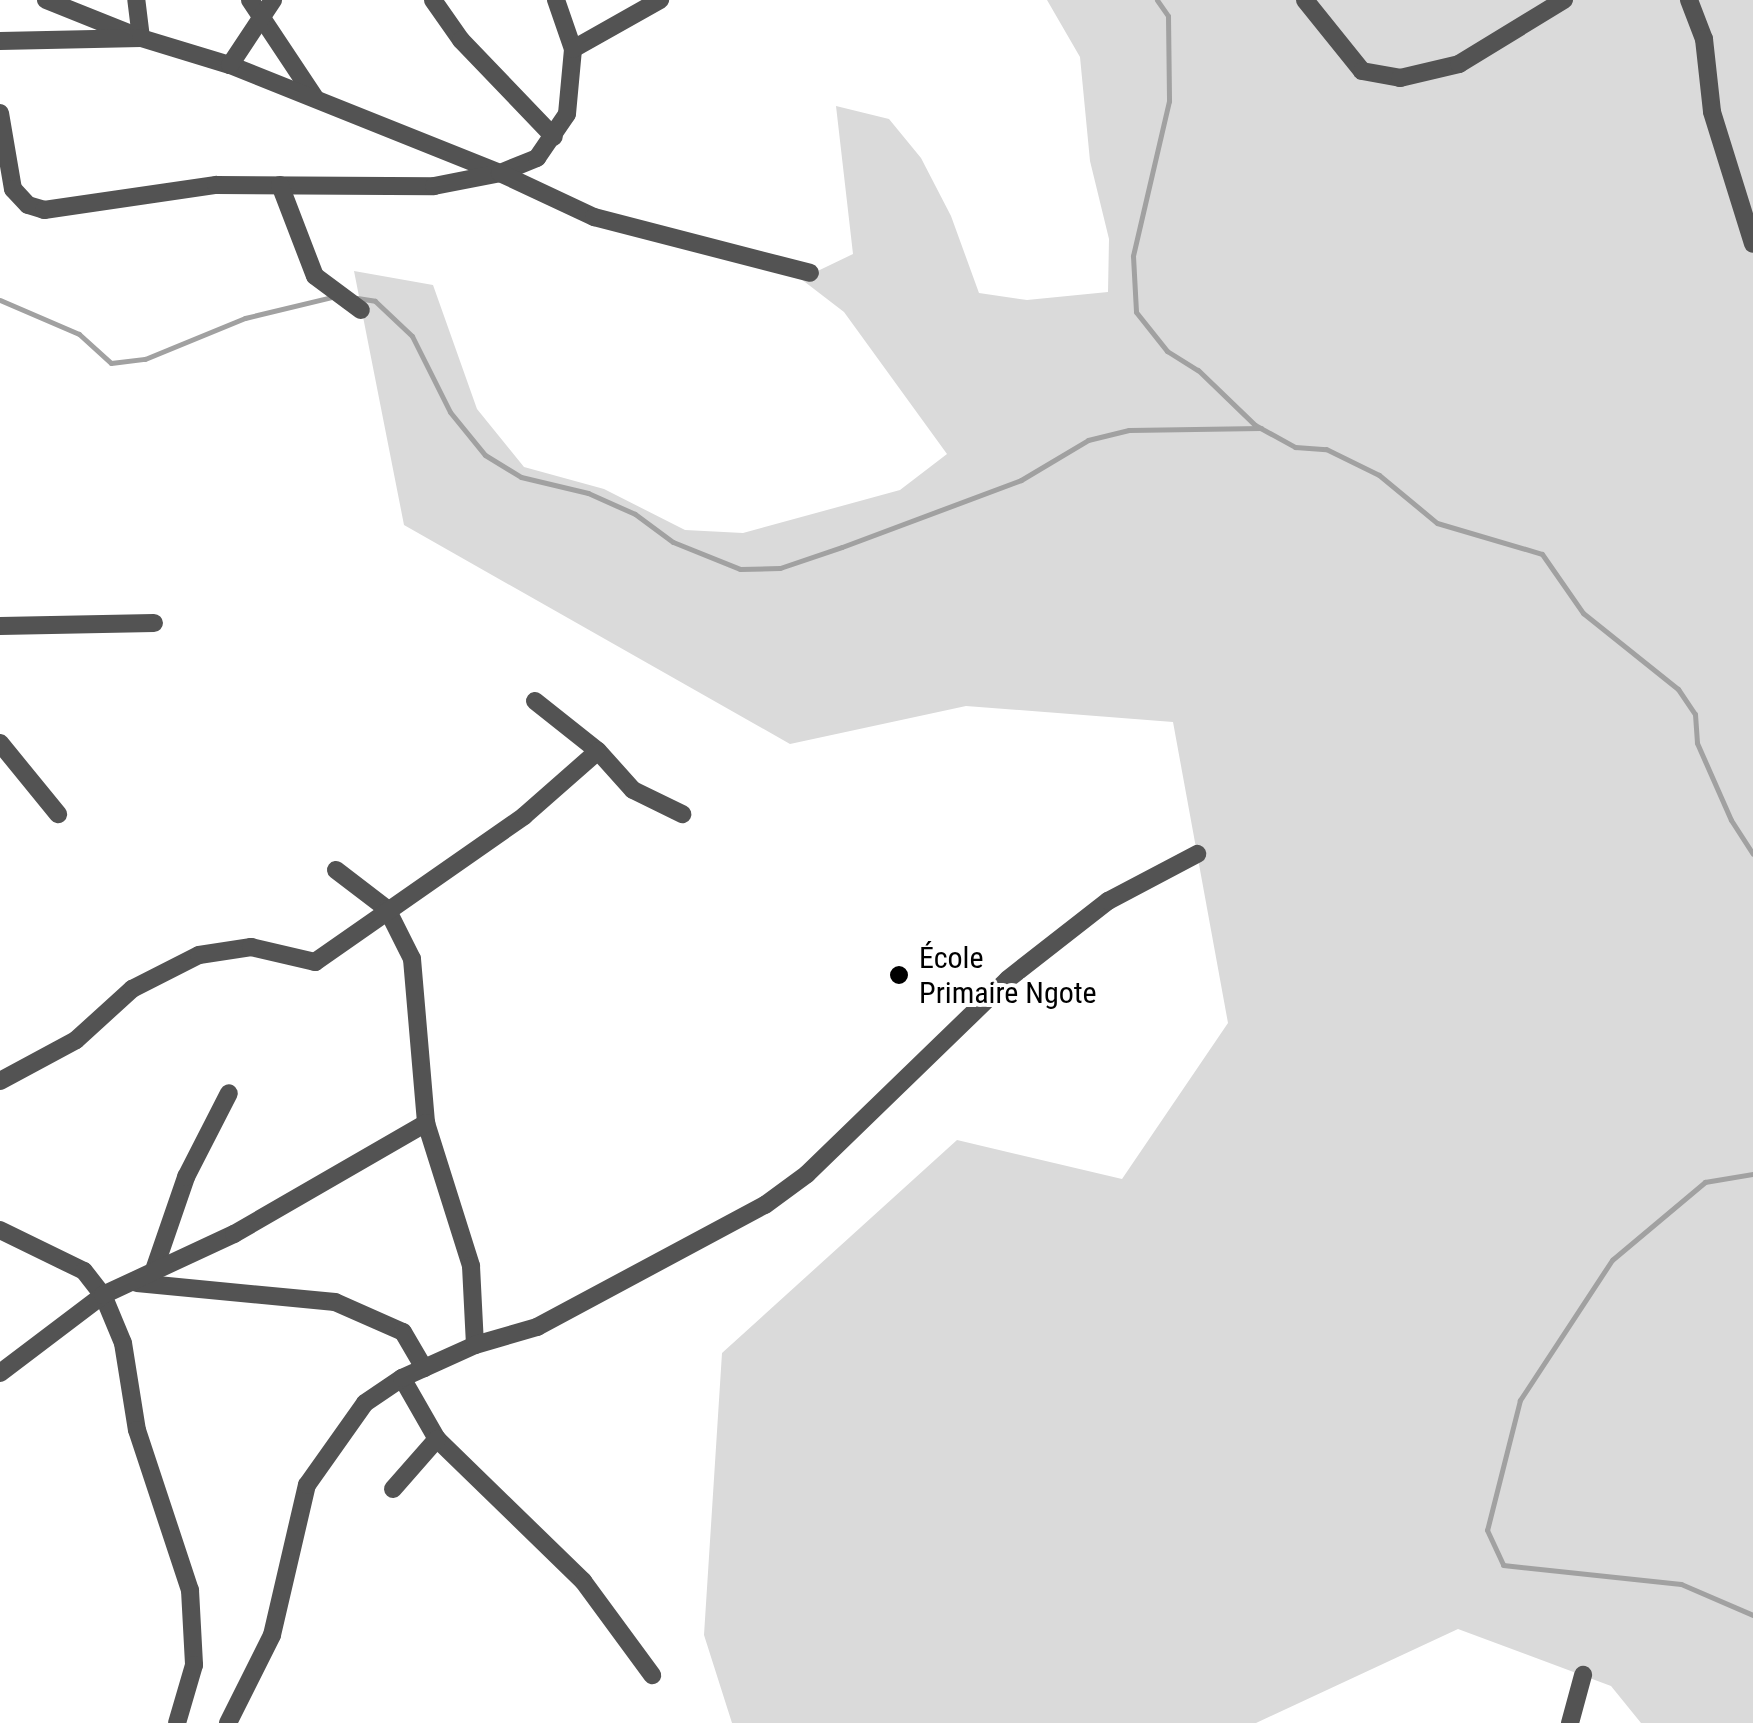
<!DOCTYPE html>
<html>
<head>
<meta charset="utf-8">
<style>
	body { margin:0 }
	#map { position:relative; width:1753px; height:1723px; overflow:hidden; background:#fff; font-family:"Roboto Condensed",sans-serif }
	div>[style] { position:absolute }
	.green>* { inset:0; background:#dadada }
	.stream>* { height:5px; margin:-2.5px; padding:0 2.5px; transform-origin:2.5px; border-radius:2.5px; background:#a1a1a1 }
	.street>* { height:18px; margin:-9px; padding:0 9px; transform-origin:9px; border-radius:9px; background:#535353 }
	.dots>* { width:28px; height:28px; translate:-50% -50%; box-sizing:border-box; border:5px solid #fff; border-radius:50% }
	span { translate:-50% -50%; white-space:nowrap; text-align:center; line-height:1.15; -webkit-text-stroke:8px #fff; paint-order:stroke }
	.poi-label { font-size:30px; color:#000 }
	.left { translate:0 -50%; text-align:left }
</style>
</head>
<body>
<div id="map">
	<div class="green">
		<i style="clip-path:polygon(1047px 0,1753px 0,1753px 1723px,1641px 1723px,1611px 1686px,1458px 1629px,1256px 1723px,732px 1723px,704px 1635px,722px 1353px,957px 1140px,1122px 1179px,1228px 1023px,1173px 722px,966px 706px,790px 744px,404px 525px,354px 271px,433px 285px,477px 409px,524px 467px,604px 489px,685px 530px,743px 533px,900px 490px,947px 454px,844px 312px,801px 279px,853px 254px,836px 106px,889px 119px,921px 158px,951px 216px,979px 293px,1027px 300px,1108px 292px,1109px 239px,1090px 161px,1080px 57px)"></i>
	</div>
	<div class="stream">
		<i style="left:1157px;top:0;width:19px;rotate:55deg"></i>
		<i style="left:1168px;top:16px;width:85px;rotate:89.3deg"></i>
		<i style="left:1169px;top:101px;width:159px;rotate:103.1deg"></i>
		<i style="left:1133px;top:256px;width:56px;rotate:86.9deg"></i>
		<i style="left:1136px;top:312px;width:50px;rotate:51.5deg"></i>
		<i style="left:1167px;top:351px;width:36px;rotate:32deg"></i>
		<i style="left:1198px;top:370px;width:79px;rotate:44deg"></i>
		<i style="left:1255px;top:425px;width:46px;rotate:28.8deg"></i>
		<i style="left:1295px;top:447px;width:31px;rotate:4deg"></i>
		<i style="left:1326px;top:449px;width:59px;rotate:26.1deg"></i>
		<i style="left:1379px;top:475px;width:75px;rotate:39.6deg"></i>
		<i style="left:1437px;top:523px;width:109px;rotate:16.4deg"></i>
		<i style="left:1542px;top:554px;width:72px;rotate:55.2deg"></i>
		<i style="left:1583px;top:613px;width:122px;rotate:38.7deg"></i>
		<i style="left:1678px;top:689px;width:30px;rotate:56deg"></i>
		<i style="left:1695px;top:714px;width:29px;rotate:86deg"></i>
		<i style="left:1697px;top:743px;width:84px;rotate:66.2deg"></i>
		<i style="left:1731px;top:820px;width:40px;rotate:57.1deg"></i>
		<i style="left:357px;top:298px;width:18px;rotate:9deg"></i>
		<i style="left:375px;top:301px;width:51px;rotate:43.4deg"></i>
		<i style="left:412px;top:336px;width:85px;rotate:63.4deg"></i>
		<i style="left:450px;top:412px;width:55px;rotate:50.9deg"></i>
		<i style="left:485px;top:455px;width:42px;rotate:31.4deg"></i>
		<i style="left:521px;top:477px;width:69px;rotate:13.4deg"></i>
		<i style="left:588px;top:493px;width:51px;rotate:24.1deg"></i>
		<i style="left:635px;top:514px;width:47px;rotate:36.4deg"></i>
		<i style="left:673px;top:542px;width:72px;rotate:21.9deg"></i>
		<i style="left:740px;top:569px;width:40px;rotate:-1.4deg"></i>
		<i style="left:780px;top:568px;width:65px;rotate:-18.7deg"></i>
		<i style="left:842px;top:547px;width:191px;rotate:-20.5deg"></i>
		<i style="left:1021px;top:480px;width:78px;rotate:-30.8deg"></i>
		<i style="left:1088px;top:440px;width:42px;rotate:-13.7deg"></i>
		<i style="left:1129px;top:430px;width:132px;rotate:-0.9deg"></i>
		<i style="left:0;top:300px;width:86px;rotate:23.3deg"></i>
		<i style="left:79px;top:334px;width:43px;rotate:42.2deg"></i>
		<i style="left:111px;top:363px;width:34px;rotate:-7deg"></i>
		<i style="left:145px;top:359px;width:108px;rotate:-22.3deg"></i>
		<i style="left:245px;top:318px;width:89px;rotate:-13.6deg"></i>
		<i style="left:1753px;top:1174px;width:49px;rotate:170.5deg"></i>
		<i style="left:1705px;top:1182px;width:121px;rotate:140deg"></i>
		<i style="left:1612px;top:1260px;width:168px;rotate:123.3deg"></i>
		<i style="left:1520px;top:1400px;width:134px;rotate:104.2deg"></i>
		<i style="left:1487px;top:1530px;width:38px;rotate:65deg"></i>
		<i style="left:1503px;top:1565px;width:179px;rotate:6.1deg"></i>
		<i style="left:1681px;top:1584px;width:78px;rotate:23.3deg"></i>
	</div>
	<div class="street">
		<i style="left:46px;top:0;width:102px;rotate:21.8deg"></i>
		<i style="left:141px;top:38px;width:38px;rotate:-97deg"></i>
		<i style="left:250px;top:0;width:118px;rotate:56.4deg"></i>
		<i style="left:433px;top:0;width:49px;rotate:55deg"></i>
		<i style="left:461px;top:40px;width:134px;rotate:46.2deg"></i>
		<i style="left:1305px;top:0;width:91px;rotate:51.2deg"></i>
		<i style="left:1362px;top:71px;width:39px;rotate:10deg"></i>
		<i style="left:1400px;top:78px;width:61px;rotate:-13.3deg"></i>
		<i style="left:1459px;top:64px;width:123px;rotate:-31.4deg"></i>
		<i style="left:1689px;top:0;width:42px;rotate:69deg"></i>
		<i style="left:1704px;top:39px;width:73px;rotate:83.7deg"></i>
		<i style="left:1712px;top:112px;width:138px;rotate:72.7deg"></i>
		<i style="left:0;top:41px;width:141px;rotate:-1.2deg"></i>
		<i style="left:141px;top:38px;width:93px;rotate:16.9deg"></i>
		<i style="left:230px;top:65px;width:291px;rotate:21.8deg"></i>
		<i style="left:500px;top:173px;width:40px;rotate:-22deg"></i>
		<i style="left:537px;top:158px;width:53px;rotate:-55.7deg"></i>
		<i style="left:567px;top:114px;width:65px;rotate:-84.7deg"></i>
		<i style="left:573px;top:49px;width:52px;rotate:-109.1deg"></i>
		<i style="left:573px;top:49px;width:100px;rotate:-29.4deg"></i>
		<i style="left:230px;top:65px;width:78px;rotate:-56.5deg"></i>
		<i style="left:0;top:113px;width:77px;rotate:80.3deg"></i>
		<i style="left:13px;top:189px;width:22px;rotate:47deg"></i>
		<i style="left:28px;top:205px;width:17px;rotate:17deg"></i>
		<i style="left:44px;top:210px;width:174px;rotate:-8.3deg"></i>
		<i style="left:216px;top:185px;width:218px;rotate:0.3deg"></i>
		<i style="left:434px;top:186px;width:67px;rotate:-11.1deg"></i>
		<i style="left:500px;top:173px;width:104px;rotate:25.1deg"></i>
		<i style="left:594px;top:217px;width:223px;rotate:14.5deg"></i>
		<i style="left:280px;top:185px;width:97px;rotate:69deg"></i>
		<i style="left:315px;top:276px;width:57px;rotate:36.5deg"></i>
		<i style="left:0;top:626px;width:154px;rotate:-1.1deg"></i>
		<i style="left:535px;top:701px;width:80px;rotate:38.4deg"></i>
		<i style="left:598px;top:751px;width:52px;rotate:48.1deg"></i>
		<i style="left:633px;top:790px;width:55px;rotate:26.1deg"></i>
		<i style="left:0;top:743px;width:92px;rotate:50.8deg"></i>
		<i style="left:336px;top:870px;width:64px;rotate:37.4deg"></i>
		<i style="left:387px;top:909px;width:56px;rotate:63.4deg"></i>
		<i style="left:412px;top:959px;width:165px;rotate:85.1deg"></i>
		<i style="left:426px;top:1123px;width:150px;rotate:72.5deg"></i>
		<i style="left:471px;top:1266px;width:79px;rotate:87.1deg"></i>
		<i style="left:0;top:1081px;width:86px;rotate:-28.3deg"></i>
		<i style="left:76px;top:1040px;width:76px;rotate:-42.3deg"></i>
		<i style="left:132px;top:989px;width:75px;rotate:-26.9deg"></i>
		<i style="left:199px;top:955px;width:53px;rotate:-8.7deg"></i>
		<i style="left:251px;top:947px;width:66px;rotate:13.2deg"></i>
		<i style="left:315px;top:962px;width:255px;rotate:-34.9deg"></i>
		<i style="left:524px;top:816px;width:98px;rotate:-41.3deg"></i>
		<i style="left:0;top:1230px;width:93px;rotate:26deg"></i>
		<i style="left:84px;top:1271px;width:31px;rotate:52deg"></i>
		<i style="left:103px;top:1295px;width:52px;rotate:67.4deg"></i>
		<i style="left:123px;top:1343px;width:88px;rotate:80.9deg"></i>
		<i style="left:137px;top:1430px;width:169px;rotate:71.7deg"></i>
		<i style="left:190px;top:1590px;width:75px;rotate:86.9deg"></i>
		<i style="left:194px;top:1665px;width:60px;rotate:106.3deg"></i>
		<i style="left:153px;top:1273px;width:102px;rotate:-71deg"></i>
		<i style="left:186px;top:1177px;width:94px;rotate:-62.9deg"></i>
		<i style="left:137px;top:1283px;width:199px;rotate:5.5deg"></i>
		<i style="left:335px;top:1302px;width:74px;rotate:23.8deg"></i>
		<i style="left:403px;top:1332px;width:42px;rotate:59.7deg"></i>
		<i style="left:0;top:1373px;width:129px;rotate:-37.1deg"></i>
		<i style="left:103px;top:1295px;width:145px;rotate:-25deg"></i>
		<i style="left:234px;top:1234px;width:222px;rotate:-30deg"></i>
		<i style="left:402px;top:1378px;width:70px;rotate:60.2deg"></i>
		<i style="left:437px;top:1439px;width:204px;rotate:44.2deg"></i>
		<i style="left:583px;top:1581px;width:117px;rotate:53.7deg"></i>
		<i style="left:393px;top:1489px;width:67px;rotate:-48.7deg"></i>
		<i style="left:228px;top:1723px;width:98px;rotate:-63.4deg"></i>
		<i style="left:272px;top:1635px;width:154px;rotate:-76.9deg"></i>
		<i style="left:307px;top:1485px;width:100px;rotate:-54.7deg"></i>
		<i style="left:365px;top:1403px;width:45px;rotate:-34deg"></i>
		<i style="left:402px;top:1378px;width:80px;rotate:-24.3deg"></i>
		<i style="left:475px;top:1345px;width:65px;rotate:-16.2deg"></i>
		<i style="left:537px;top:1327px;width:259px;rotate:-28.2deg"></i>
		<i style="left:765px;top:1205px;width:52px;rotate:-36.4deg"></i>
		<i style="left:807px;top:1174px;width:280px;rotate:-44.1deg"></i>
		<i style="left:1008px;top:979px;width:127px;rotate:-38deg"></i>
		<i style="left:1108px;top:901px;width:101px;rotate:-27.8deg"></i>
		<i style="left:1570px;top:1723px;width:50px;rotate:-74.8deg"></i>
	</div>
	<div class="dots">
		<i style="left:899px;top:975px;background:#000"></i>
	</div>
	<div class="poi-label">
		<span class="left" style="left:919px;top:975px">École<br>Primaire Ngote</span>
	</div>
</div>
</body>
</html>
